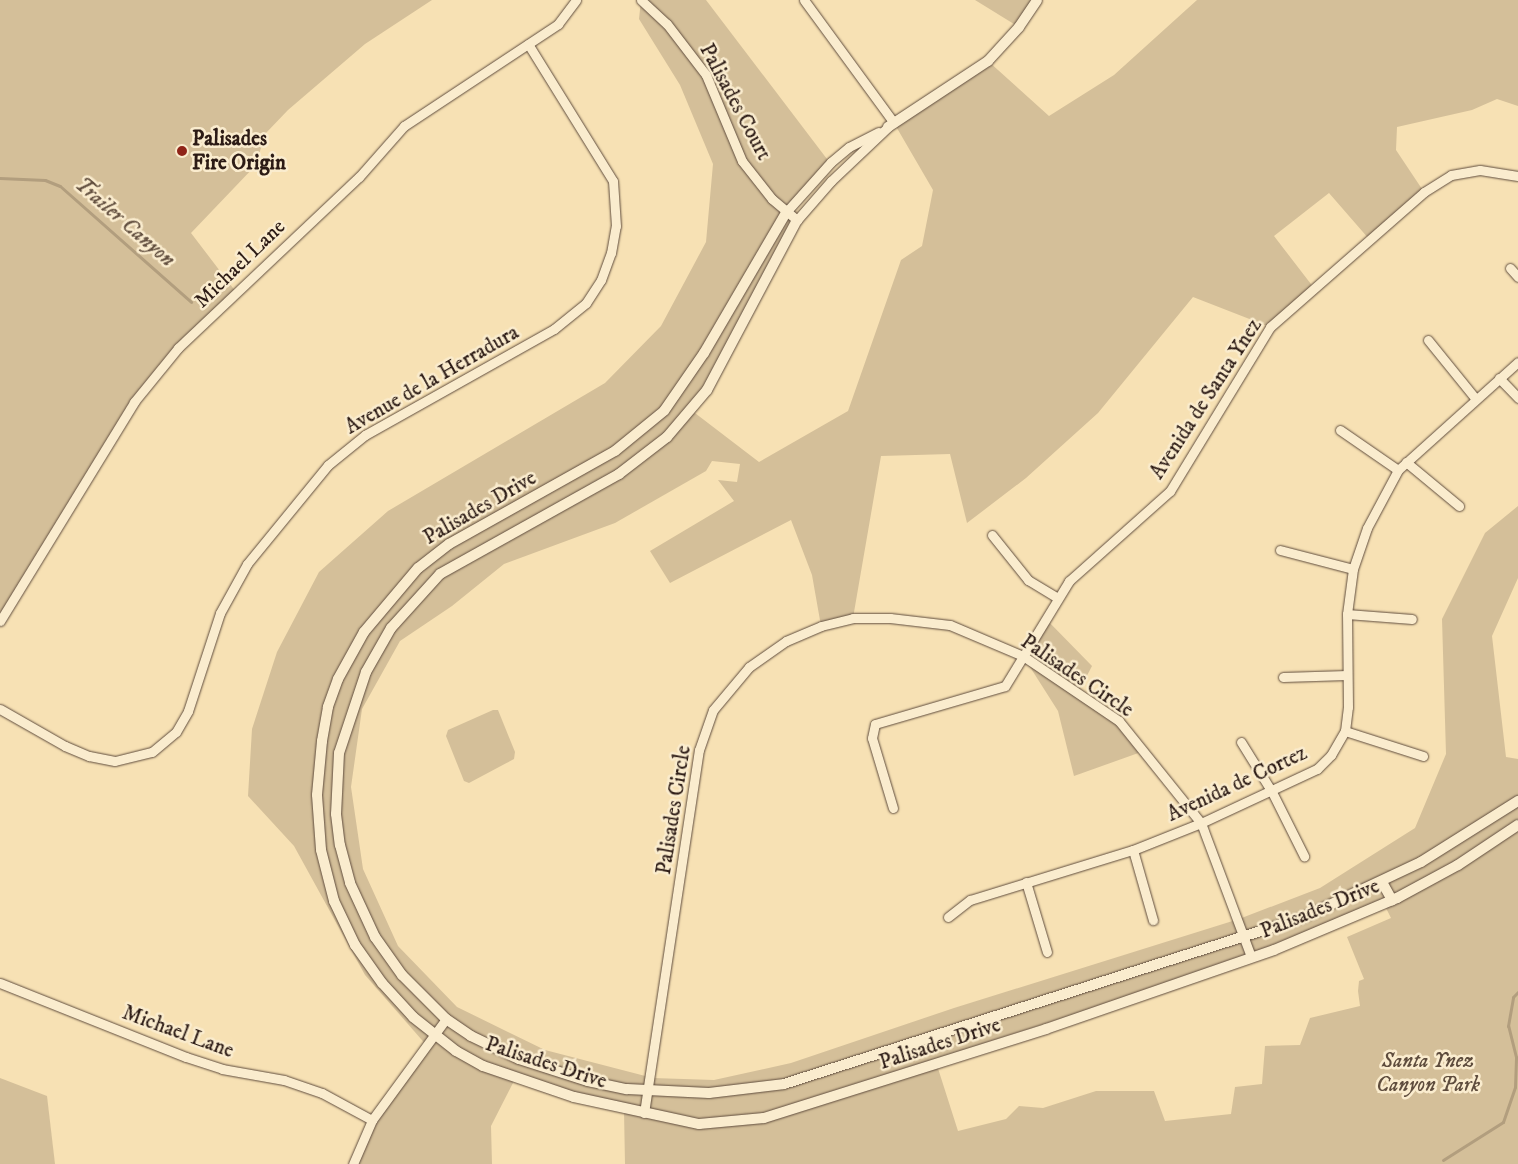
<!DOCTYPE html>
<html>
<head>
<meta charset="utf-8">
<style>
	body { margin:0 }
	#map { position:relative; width:1518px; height:1164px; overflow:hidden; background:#f7e1b4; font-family:"IM FELL DW Pica",serif }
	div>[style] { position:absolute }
	.green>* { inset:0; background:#d4bf99 }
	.stream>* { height:3px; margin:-1.5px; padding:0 1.5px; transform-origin:1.5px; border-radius:1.5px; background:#b29e7e }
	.roads { filter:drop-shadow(0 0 1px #5f4c3d) drop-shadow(0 0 1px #5f4c3d) }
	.minor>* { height:9px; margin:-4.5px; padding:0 4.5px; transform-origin:4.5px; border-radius:4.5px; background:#faecce }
	.tertiary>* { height:10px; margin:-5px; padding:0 5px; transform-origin:5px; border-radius:5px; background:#faecce }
	.dots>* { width:14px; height:14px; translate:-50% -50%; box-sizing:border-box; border:2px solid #faecce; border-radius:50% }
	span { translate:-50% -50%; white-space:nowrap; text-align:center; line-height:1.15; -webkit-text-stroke:5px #faecce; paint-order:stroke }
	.street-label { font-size:21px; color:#2c1b15 }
	.poi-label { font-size:21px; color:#2c1b15; font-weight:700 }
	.left { translate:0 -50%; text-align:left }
	.park-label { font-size:21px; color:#5e4c3d; font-style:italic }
	.water-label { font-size:22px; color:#624f3f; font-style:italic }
</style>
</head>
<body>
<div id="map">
	<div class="green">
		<i style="clip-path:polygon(0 0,432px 0,365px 44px,288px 110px,266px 133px,255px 166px,191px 233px,236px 292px,154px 374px,0 621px)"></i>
		<i style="clip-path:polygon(evenodd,641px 0,706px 0,830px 163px,788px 210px,797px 220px,691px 410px,759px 462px,848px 411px,901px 260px,922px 246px,933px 190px,894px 123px,988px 61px,1049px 116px,1114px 75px,1197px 0,1518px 0,1518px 106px,1497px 99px,1472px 110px,1397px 127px,1396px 150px,1424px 192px,1369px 239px,1329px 193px,1274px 236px,1314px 288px,1270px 327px,1193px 297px,1098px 413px,1026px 478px,967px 523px,950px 454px,881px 456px,853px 618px,821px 626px,812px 575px,791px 520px,670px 583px,650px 551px,734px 501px,718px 480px,737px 482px,740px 464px,712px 461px,706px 471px,615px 523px,504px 564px,452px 606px,400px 641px,362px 709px,351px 787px,363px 869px,398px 946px,457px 1007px,545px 1050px,653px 1078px,714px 1080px,791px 1063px,954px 1008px,1239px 919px,1320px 888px,1415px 828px,1446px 754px,1442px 619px,1485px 533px,1518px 506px,1518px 578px,1492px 636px,1506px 757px,1518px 759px,1518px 1164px,625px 1164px,624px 1111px,515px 1079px,491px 1126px,492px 1164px,357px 1164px,376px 1121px,428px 1047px,365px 975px,294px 846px,248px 796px,252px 729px,277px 652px,319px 572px,388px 511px,605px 383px,661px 326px,706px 242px,713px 164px,680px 85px,639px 19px,641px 0,1384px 904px,1391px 918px,1347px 937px,1364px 979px,1359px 981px,1358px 991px,1360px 1006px,1310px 1018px,1300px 1045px,1265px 1046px,1262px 1084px,1235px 1087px,1231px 1114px,1165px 1121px,1154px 1091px,1096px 1091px,1043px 1108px,1019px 1106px,1006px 1119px,958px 1131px,935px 1059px,1274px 950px,1384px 904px)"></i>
		<i style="clip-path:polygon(975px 0,1037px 0,1019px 27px)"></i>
		<i style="clip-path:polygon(1046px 619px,1092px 666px,1078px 693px,1119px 721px,1144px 751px,1074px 776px,1058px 711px,1023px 656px)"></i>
		<i style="clip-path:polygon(493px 710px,498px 710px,515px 752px,514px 759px,469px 783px,464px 781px,446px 736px,448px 730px)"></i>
		<i style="clip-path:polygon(0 1078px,47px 1096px,55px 1164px,0 1164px)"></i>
	</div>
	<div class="stream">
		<i style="left:0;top:178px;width:45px;rotate:2.5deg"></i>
		<i style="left:45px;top:180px;width:16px;rotate:22deg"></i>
		<i style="left:60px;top:186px;width:175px;rotate:41.5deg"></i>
		<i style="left:1443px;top:1160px;width:71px;rotate:-32.3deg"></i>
		<i style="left:1503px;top:1122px;width:37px;rotate:-71deg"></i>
		<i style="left:1515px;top:1087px;width:30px;rotate:-88deg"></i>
		<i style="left:1516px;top:1057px;width:32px;rotate:-104deg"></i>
		<i style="left:1508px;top:1026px;width:29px;rotate:-80deg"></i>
		<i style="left:1513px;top:997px;width:7px;rotate:-45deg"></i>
	</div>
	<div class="roads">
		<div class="minor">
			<i style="left:641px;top:0;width:35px;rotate:43deg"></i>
			<i style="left:667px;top:24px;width:64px;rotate:52.6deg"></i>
			<i style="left:706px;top:75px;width:93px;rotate:67.3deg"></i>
			<i style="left:742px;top:161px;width:48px;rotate:51.7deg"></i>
			<i style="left:772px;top:199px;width:33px;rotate:40deg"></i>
			<i style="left:797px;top:220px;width:52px;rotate:-48.9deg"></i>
			<i style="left:831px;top:181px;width:79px;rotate:-43.5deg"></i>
			<i style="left:804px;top:0;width:152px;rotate:53.8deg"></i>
			<i style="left:787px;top:211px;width:66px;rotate:-48.1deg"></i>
			<i style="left:831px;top:162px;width:23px;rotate:-40deg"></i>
			<i style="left:849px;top:147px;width:33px;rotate:-27deg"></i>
			<i style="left:1510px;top:268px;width:12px;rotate:48deg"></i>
			<i style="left:1428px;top:340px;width:75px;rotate:51deg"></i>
			<i style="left:1499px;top:378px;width:28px;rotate:46deg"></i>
			<i style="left:1340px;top:430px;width:70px;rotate:34.6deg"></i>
			<i style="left:1406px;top:462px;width:69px;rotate:39.7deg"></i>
			<i style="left:992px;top:535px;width:58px;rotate:51.3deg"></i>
			<i style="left:1028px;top:580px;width:35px;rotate:31deg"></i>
			<i style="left:1280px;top:550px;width:75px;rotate:14.6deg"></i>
			<i style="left:1347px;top:614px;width:65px;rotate:4.4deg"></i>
			<i style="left:0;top:621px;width:257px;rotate:-58.5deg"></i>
			<i style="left:134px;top:402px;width:70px;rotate:-50.8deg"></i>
			<i style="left:178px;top:348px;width:249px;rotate:-43.4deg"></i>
			<i style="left:359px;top:177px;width:68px;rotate:-48.6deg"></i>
			<i style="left:404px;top:126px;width:185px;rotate:-33.5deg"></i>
			<i style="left:558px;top:24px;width:30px;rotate:-53deg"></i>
			<i style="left:1283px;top:677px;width:64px;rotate:-1.8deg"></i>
			<i style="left:0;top:709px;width:75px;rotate:29.6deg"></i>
			<i style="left:65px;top:746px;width:26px;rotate:23deg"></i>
			<i style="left:89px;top:756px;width:26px;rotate:11deg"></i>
			<i style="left:115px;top:761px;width:38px;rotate:-14deg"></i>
			<i style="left:152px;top:752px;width:31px;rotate:-40deg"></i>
			<i style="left:176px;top:732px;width:24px;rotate:-60deg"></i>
			<i style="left:188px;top:711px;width:103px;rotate:-71.9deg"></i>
			<i style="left:220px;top:613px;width:56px;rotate:-61.1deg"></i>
			<i style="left:247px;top:564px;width:128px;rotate:-50.7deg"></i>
			<i style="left:328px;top:465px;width:48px;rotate:-39deg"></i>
			<i style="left:365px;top:435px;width:217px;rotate:-29.3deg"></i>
			<i style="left:554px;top:329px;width:41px;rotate:-39.1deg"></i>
			<i style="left:586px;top:303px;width:27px;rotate:-57deg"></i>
			<i style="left:601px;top:280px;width:29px;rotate:-70deg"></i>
			<i style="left:611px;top:253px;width:27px;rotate:-80deg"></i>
			<i style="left:616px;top:226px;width:45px;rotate:-93.8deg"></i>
			<i style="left:613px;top:181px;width:161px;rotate:-121.8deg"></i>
			<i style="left:1345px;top:731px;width:82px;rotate:17.8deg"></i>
			<i style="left:1241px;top:742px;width:59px;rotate:58.2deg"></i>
			<i style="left:1272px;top:792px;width:72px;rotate:63.4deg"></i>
			<i style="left:893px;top:808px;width:73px;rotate:-106.7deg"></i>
			<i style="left:872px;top:738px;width:14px;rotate:-78deg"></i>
			<i style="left:875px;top:724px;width:135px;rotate:-16.3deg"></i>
			<i style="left:1005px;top:686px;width:123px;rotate:-58.6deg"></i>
			<i style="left:1069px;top:581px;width:135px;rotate:-41.7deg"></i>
			<i style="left:1170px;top:491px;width:192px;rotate:-58.6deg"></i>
			<i style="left:1270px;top:327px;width:205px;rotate:-41.2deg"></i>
			<i style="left:1424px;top:192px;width:32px;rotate:-32deg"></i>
			<i style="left:1451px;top:175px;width:29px;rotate:-10deg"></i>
			<i style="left:1480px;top:170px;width:38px;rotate:9deg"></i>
			<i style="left:1133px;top:850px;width:73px;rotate:74.1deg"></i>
			<i style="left:1026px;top:882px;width:73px;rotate:73.3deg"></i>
			<i style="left:948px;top:917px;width:28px;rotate:-38deg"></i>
			<i style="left:970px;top:900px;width:170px;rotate:-17.1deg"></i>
			<i style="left:1133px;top:850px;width:73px;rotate:-21.7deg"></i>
			<i style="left:1201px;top:823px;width:128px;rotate:-25deg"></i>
			<i style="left:1317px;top:769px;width:20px;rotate:-45deg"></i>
			<i style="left:1331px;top:755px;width:28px;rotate:-60deg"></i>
			<i style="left:1345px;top:731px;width:24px;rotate:-83deg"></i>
			<i style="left:1348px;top:707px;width:93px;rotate:-90.6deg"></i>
			<i style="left:1347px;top:614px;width:45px;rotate:-82.4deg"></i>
			<i style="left:1353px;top:569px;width:43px;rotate:-71.1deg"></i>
			<i style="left:1367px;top:528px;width:66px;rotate:-61.9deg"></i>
			<i style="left:1398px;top:470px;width:161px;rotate:-42deg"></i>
			<i style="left:0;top:983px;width:200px;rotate:21.7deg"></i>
			<i style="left:186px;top:1057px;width:38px;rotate:18deg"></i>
			<i style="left:222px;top:1069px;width:63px;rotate:10.1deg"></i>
			<i style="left:284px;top:1080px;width:40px;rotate:18.9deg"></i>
			<i style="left:322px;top:1093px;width:57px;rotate:28.4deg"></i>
			<i style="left:644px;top:1113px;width:367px;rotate:-81.4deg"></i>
			<i style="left:699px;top:750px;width:42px;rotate:-70.7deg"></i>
			<i style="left:713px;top:710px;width:56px;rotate:-50.1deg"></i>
			<i style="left:749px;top:667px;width:45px;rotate:-35.1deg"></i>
			<i style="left:786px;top:641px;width:38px;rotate:-23deg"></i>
			<i style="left:821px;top:626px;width:33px;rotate:-14deg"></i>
			<i style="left:853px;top:618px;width:37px"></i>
			<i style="left:890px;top:618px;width:60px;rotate:6.7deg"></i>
			<i style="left:950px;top:625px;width:79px;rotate:23deg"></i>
			<i style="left:1023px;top:656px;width:116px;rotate:34.1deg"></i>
			<i style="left:1119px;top:721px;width:131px;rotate:51.2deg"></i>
			<i style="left:1201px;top:823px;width:143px;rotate:69.5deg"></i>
			<i style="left:353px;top:1164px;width:48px;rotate:-66.6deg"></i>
			<i style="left:372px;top:1120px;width:125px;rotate:-53.8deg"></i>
		</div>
		<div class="tertiary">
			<i style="left:888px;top:127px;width:120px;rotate:-33.4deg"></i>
			<i style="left:988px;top:61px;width:46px;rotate:-47.6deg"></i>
			<i style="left:1019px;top:27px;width:32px;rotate:-56deg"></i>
			<i style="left:787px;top:211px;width:164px;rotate:120.3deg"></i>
			<i style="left:704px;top:353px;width:70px;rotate:124.6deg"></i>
			<i style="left:664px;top:411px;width:63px;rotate:140.8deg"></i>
			<i style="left:615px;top:451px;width:190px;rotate:150.7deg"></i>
			<i style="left:449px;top:544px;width:39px;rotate:142deg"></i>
			<i style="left:418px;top:568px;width:84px;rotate:130.2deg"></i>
			<i style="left:364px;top:632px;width:54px;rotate:119deg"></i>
			<i style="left:338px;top:679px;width:30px;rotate:110deg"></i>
			<i style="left:328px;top:707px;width:35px;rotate:100deg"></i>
			<i style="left:322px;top:741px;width:54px;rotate:95.3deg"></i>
			<i style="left:317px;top:795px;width:55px;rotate:85.8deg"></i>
			<i style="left:321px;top:850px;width:53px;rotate:75.7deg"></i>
			<i style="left:334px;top:901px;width:49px;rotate:64.5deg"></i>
			<i style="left:355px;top:945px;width:47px;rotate:54.6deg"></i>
			<i style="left:382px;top:983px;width:46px;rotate:47.6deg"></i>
			<i style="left:413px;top:1017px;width:55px;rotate:38.3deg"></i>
			<i style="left:456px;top:1051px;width:31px;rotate:29deg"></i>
			<i style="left:483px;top:1066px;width:96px;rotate:18.8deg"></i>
			<i style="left:574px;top:1097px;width:128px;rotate:12.2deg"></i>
			<i style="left:699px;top:1124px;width:65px;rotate:-5.3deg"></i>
			<i style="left:764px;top:1118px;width:296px;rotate:-17.5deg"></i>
			<i style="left:1046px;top:1029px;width:241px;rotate:-19.1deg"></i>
			<i style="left:1274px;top:950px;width:134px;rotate:-22.9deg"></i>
			<i style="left:1397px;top:898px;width:69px;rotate:-28.4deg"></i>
			<i style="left:1458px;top:865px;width:72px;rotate:-33.7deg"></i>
			<i style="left:797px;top:220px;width:192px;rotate:117.9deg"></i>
			<i style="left:707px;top:390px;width:62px;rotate:130.4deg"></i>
			<i style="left:667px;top:437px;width:61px;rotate:142.4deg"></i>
			<i style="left:619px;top:474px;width:205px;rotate:150.8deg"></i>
			<i style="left:440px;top:574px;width:73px;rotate:132.2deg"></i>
			<i style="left:391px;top:628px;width:51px;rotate:119.6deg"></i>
			<i style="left:366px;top:672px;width:85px;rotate:108.4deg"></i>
			<i style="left:339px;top:753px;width:61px;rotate:92.8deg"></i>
			<i style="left:336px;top:814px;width:31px;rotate:83deg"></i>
			<i style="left:340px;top:845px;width:39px;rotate:75deg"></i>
			<i style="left:350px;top:883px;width:60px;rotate:65.2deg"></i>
			<i style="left:375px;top:937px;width:47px;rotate:54.6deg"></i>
			<i style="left:402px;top:975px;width:62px;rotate:45deg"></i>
			<i style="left:446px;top:1019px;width:30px;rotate:34deg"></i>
			<i style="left:471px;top:1036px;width:53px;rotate:25.6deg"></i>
			<i style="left:519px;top:1059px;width:72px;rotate:17.7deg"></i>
			<i style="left:588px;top:1081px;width:40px;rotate:12deg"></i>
			<i style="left:627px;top:1089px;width:82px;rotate:2.8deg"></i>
			<i style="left:709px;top:1093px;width:76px;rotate:-6.8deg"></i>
			<i style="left:784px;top:1084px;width:546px;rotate:-17.8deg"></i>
			<i style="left:1304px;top:917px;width:129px;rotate:-25.2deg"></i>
			<i style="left:1421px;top:862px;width:115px;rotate:-32.2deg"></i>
			<i style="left:1382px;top:882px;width:21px;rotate:61deg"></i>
		</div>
	</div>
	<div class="dots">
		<i style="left:182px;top:151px;background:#8f2418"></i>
	</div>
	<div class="street-label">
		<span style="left:735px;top:102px;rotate:62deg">Palisades Court</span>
		<span style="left:240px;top:264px;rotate:-44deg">Michael Lane</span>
		<span style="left:432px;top:380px;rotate:-30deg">Avenue de la Herradura</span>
		<span style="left:1206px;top:399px;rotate:-57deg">Avenida de Santa Ynez</span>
		<span style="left:480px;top:508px;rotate:-30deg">Palisades Drive</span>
		<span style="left:1077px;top:676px;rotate:34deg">Palisades Circle</span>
		<span style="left:1237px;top:784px;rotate:-25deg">Avenida de Cortez</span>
		<span style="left:674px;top:810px;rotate:-81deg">Palisades Circle</span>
		<span style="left:1320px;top:909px;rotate:-22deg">Palisades Drive</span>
		<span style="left:178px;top:1032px;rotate:20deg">Michael Lane</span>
		<span style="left:940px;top:1044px;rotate:-18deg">Palisades Drive</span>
		<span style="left:546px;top:1063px;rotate:18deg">Palisades Drive</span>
	</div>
	<div class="poi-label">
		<span class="left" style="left:192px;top:151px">Palisades<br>Fire Origin</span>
	</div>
	<div class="park-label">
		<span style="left:1428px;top:1073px">Santa Ynez<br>Canyon Park</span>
	</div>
	<div class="water-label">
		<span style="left:125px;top:222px;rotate:41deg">Trailer Canyon</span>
	</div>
</div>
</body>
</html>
